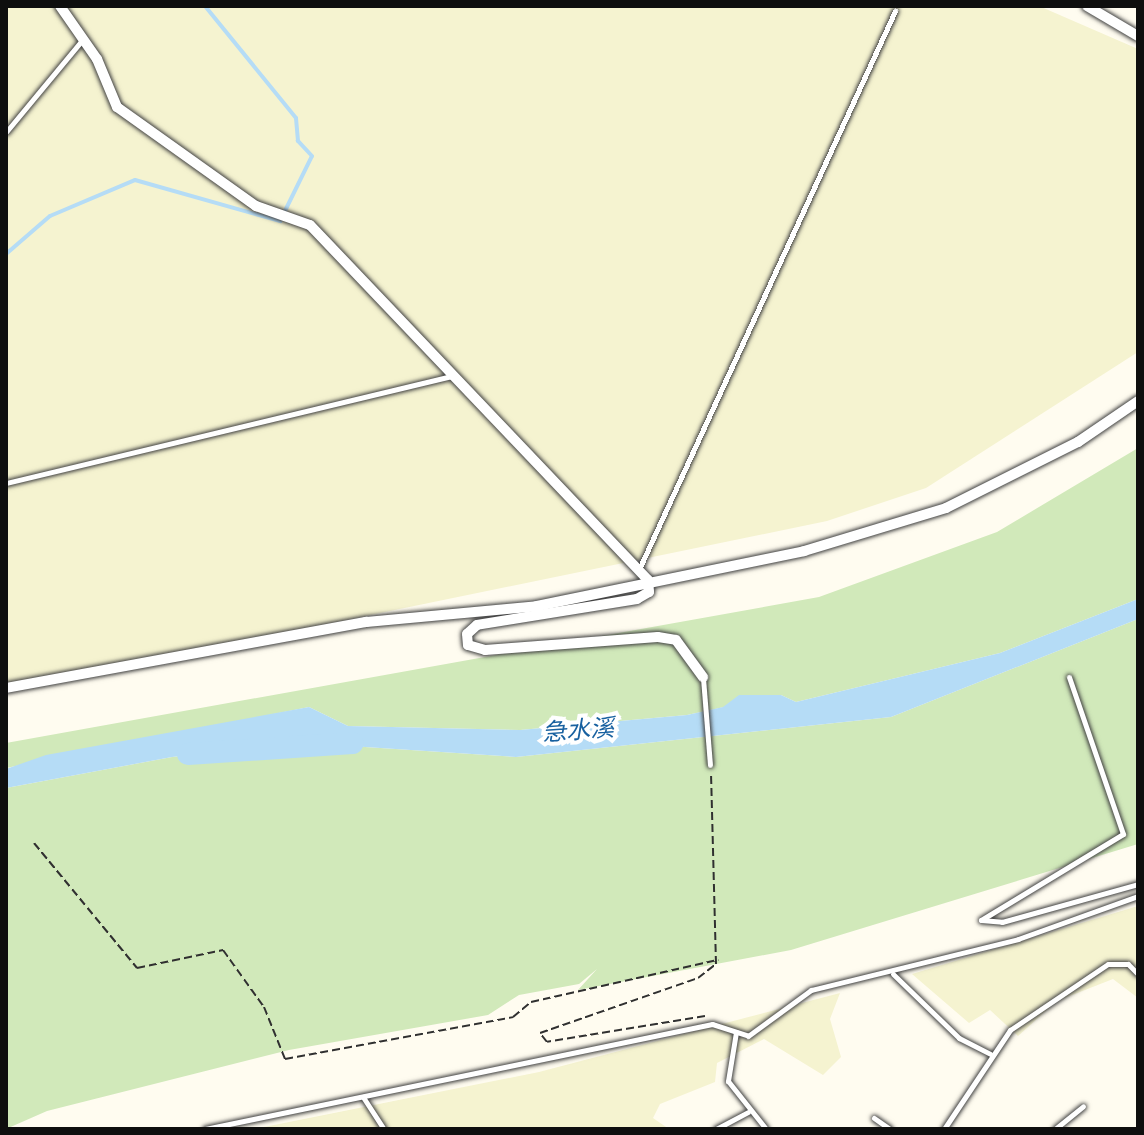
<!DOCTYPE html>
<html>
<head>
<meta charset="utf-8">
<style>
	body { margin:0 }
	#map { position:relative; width:1144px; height:1135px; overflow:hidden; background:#fffcf0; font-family:"Libre Baskerville","Noto Sans TC",serif }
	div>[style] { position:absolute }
	.farmland>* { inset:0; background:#f5f3d0 }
	.green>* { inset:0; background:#d1e9ba }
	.water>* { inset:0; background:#b5dcf6 }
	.stream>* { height:4px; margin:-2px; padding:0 2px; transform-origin:2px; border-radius:2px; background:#b5dcf6 }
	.river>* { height:22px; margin:-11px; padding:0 11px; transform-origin:11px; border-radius:11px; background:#b5dcf6 }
	.path>* { height:2px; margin-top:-1px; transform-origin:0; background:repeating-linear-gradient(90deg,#303030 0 8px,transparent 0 12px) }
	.roads { filter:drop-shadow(0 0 2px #414141) drop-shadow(0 0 2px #414141) }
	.lane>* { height:5px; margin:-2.5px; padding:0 2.5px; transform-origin:2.5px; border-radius:2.5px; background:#fff }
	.street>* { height:10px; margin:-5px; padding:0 5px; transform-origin:5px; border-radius:5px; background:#fff }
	span { translate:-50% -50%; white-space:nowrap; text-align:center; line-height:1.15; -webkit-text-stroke:8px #fff; paint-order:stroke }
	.water-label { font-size:24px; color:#1861a0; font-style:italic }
	.frame { position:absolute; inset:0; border:8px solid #0e0e0e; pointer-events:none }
</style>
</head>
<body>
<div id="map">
	<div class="farmland">
		<i style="clip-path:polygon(6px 6px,1039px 6px,1138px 49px,1138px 352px,926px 488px,827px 521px,6px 690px)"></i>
		<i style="clip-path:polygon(1138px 906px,1138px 998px,1113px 979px,1057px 1001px,1018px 1036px,990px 1010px,969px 1023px,912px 974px)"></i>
		<i style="clip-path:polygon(840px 993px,830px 1019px,841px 1057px,823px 1075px,764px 1039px,717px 1063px,715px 1082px,660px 1104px,653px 1118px,669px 1129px,254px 1129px,539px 1072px)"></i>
	</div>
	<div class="green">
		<i style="clip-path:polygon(1138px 448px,1138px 599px,1000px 653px,796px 702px,781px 695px,687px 715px,520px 730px,348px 726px,309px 707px,6px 768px,6px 743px,819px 597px,997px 532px)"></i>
		<i style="clip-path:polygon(1138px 619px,1138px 844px,791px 950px,578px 990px,597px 969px,579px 984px,519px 995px,488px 1015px,289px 1050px,47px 1111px,6px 1129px,6px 788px,172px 757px,304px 743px,516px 757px,891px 717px)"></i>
	</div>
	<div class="water">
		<i style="clip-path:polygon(1138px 599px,1138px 619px,891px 717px,516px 757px,304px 743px,172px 757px,6px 788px,6px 769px,46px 755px,309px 707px,348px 726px,520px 730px,687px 715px,723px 707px,739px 695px,781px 695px,796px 702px,1000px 653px)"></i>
	</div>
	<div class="stream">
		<i style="left:6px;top:254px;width:58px;rotate:-40.8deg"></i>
		<i style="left:50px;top:216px;width:92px;rotate:-23deg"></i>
		<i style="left:135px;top:180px;width:151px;rotate:15.8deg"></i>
		<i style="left:280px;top:221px;width:72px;rotate:-63.8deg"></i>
		<i style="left:312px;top:156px;width:21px;rotate:-133deg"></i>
		<i style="left:298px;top:141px;width:23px;rotate:-95deg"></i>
		<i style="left:296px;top:118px;width:144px;rotate:-129.1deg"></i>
	</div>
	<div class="river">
		<i style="left:188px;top:754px;width:165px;rotate:-3.8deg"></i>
	</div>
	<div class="path">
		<i style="left:34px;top:843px;width:162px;rotate:50.5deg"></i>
		<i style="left:137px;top:968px;width:88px;rotate:-11.8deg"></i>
		<i style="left:223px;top:950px;width:70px;rotate:54.3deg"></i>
		<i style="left:264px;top:1007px;width:56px;rotate:68deg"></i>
		<i style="left:285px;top:1059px;width:232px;rotate:-10.4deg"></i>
		<i style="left:513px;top:1017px;width:23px;rotate:-40deg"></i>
		<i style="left:531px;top:1002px;width:192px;rotate:-12.7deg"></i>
		<i style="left:705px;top:1016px;width:160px;rotate:170.7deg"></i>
		<i style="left:547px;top:1042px;width:11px;rotate:-128deg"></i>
		<i style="left:540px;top:1033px;width:167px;rotate:-19.2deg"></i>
		<i style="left:698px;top:978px;width:23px;rotate:-38deg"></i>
		<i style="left:716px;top:964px;width:189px;rotate:-91.5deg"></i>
	</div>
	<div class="roads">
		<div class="lane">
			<i style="left:6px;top:132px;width:119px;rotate:-50.4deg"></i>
			<i style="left:6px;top:483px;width:458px;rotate:-13.5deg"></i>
			<i style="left:640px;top:567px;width:612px;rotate:-65.36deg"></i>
			<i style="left:1069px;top:677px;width:166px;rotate:71deg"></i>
			<i style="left:1123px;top:834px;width:166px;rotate:148.8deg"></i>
			<i style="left:981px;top:920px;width:21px;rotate:5deg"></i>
			<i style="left:1002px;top:922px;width:141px;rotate:-15.6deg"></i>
			<i style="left:703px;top:678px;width:87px;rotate:85.4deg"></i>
			<i style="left:893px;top:974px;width:92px;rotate:44.1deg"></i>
			<i style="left:959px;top:1038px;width:35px;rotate:27deg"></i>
			<i style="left:736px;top:1032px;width:50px;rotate:99.3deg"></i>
			<i style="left:728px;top:1081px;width:61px;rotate:51.6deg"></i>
			<i style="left:363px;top:1097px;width:38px;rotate:57deg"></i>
			<i style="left:874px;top:1118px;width:19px;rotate:35deg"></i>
			<i style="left:205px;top:1129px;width:518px;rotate:-11.7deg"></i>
			<i style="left:712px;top:1024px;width:38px;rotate:18deg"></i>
			<i style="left:748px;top:1036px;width:78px;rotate:-36.1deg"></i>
			<i style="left:811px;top:990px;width:213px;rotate:-13.8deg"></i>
			<i style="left:1018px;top:939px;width:127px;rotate:-19.7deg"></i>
			<i style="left:716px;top:1129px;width:36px;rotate:-28deg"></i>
			<i style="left:944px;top:1129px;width:119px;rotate:-56.3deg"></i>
			<i style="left:1010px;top:1030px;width:118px;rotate:-34deg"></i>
			<i style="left:1108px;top:964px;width:20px"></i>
			<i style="left:1128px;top:964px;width:14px;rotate:45deg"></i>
			<i style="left:1055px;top:1129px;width:36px;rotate:-39deg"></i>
		</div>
		<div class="street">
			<i style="left:60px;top:6px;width:65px;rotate:55.1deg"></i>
			<i style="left:97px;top:59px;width:52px;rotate:67.4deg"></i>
			<i style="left:117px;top:107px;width:171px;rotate:35.5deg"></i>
			<i style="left:256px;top:206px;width:57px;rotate:19.4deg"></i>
			<i style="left:310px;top:225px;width:490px;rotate:46.4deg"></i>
			<i style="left:648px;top:580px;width:12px;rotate:85deg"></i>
			<i style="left:649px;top:592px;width:14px;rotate:150deg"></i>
			<i style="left:637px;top:599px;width:162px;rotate:170.8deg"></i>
			<i style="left:477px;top:625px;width:13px;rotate:138deg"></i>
			<i style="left:467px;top:634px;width:11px;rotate:85deg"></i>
			<i style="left:468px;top:645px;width:18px;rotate:16deg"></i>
			<i style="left:485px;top:650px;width:173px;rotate:-4.3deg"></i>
			<i style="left:658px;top:637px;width:18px;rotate:9deg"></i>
			<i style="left:676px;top:640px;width:46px;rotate:53.9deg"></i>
			<i style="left:1087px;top:6px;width:59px;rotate:30.5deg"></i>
			<i style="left:6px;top:688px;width:366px;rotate:-10.4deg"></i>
			<i style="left:366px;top:622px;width:172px;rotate:-5.3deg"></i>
			<i style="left:537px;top:606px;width:273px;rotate:-11.6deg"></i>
			<i style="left:804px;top:551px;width:148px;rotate:-16.8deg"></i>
			<i style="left:946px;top:508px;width:148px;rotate:-26.6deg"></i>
			<i style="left:1078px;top:442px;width:73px;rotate:-34.3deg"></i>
		</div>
	</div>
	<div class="water-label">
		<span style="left:578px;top:730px;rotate:-4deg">急水溪</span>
	</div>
	<div class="frame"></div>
</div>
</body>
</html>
